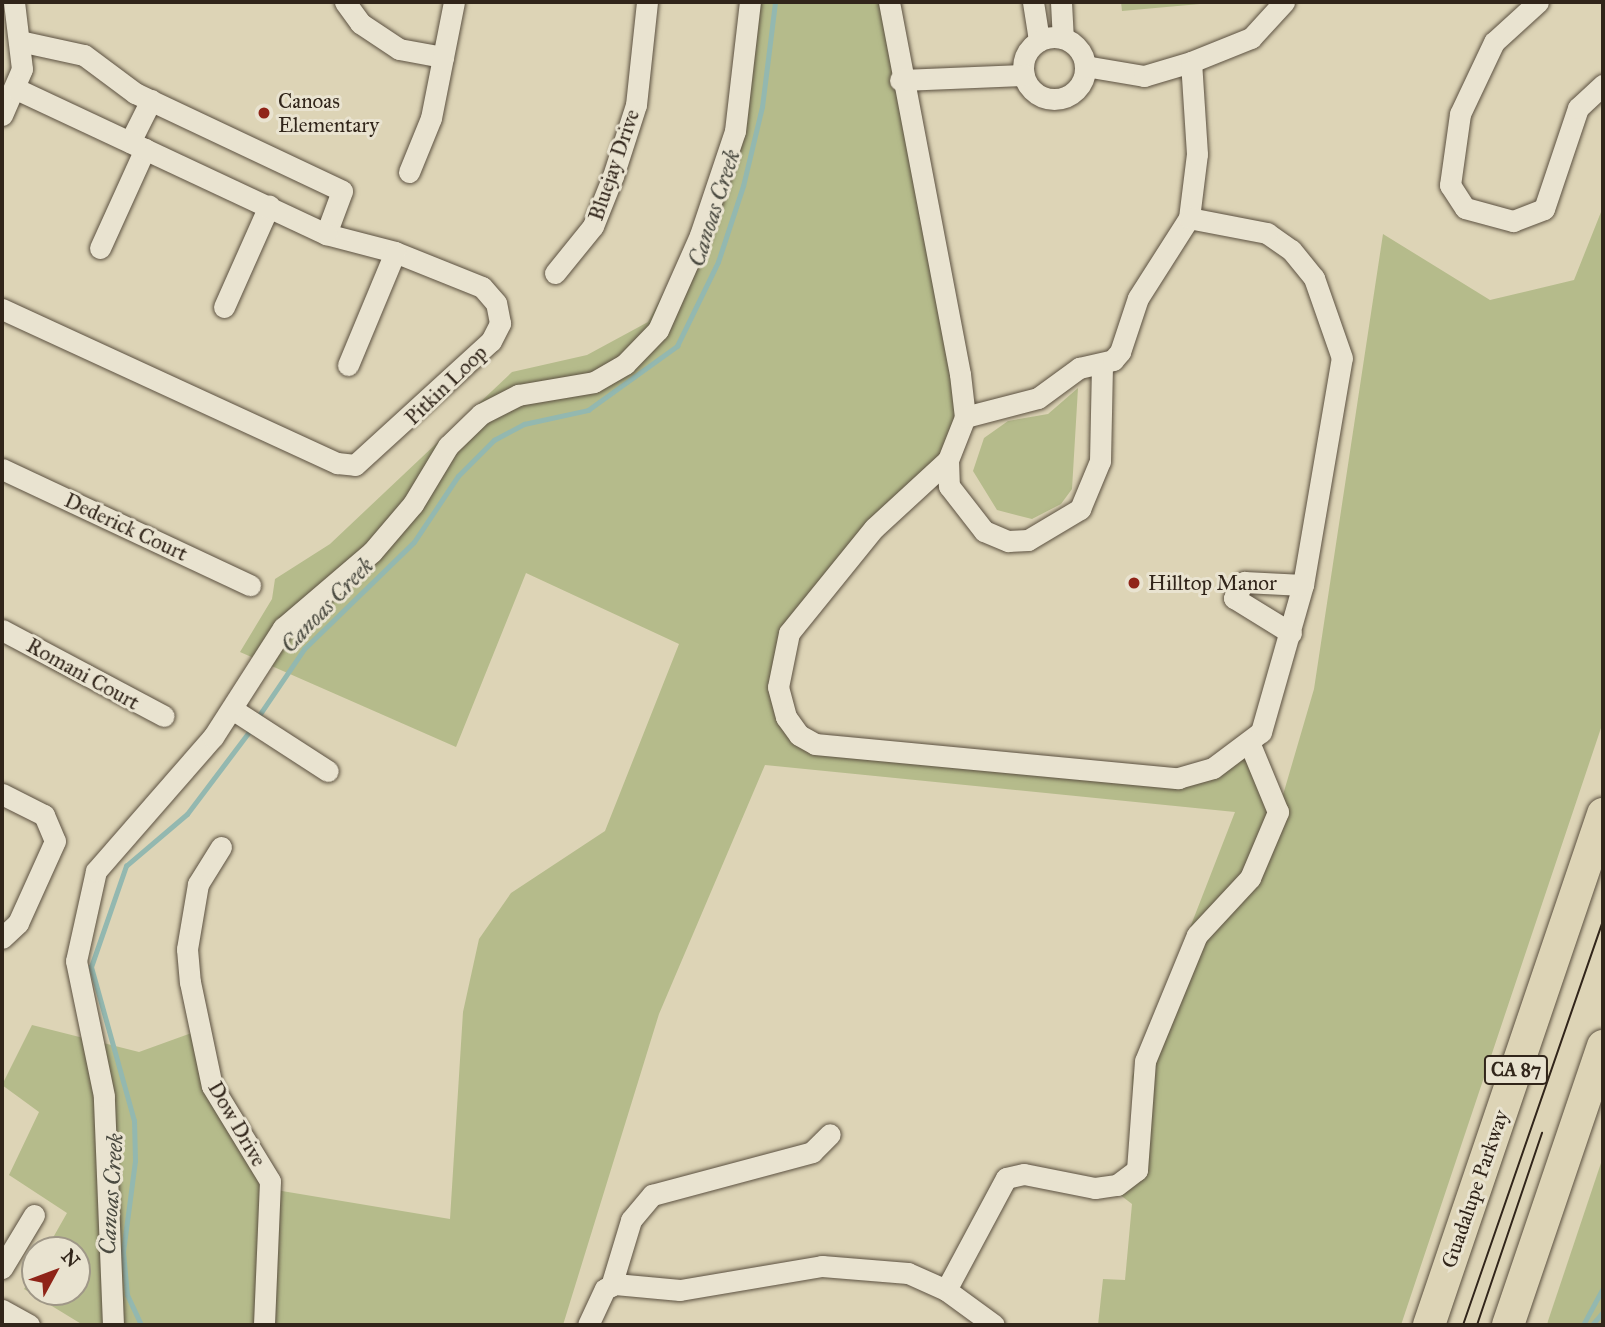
<!DOCTYPE html>
<html>
<head>
<meta charset="utf-8">
<style>
	body { margin:0 }
	#map { position:relative; width:1605px; height:1327px; overflow:hidden; background:#ddd4b6; font-family:"IM FELL Great Primer",serif }
	div>[style] { position:absolute }
	.green>* { inset:0; background:#b5bb8b }
	.stream>* { height:4.5px; margin:-2.25px; padding:0 2.25px; transform-origin:2.25px; border-radius:2.25px; background:#93b8b0 }
	.roads { filter:drop-shadow(0 0 2px #5c5141) drop-shadow(0 0 2px #5c5141) }
	.minor>* { height:21px; margin:-10.5px; padding:0 10.5px; transform-origin:10.5px; border-radius:10.5px; background:#e9e3d0 }
	.minor>.ring { margin:-10.5px; padding:0; box-sizing:content-box; background:none; border:21px solid #e9e3d0; border-radius:50% }
	.highway>* { height:32px; margin:-16px; padding:0 16px; transform-origin:16px; border-radius:16px; background:#ddd4b6 }
	.tram>* { height:2px; margin:-1px; padding:0 1px; transform-origin:1px; border-radius:1px; background:#31251a }
	.dots>* { width:19px; height:19px; translate:-50% -50%; box-sizing:border-box; border:4px solid #e9e3d0; border-radius:50% }
	span { translate:-50% -50%; white-space:nowrap; text-align:center; line-height:1.15; -webkit-text-stroke:6px #e9e3d0; paint-order:stroke }
	.shield-label span { padding:2px 5px; background:#e9e3d0; border:2px solid; border-radius:5px; -webkit-text-stroke-width:0 }
	.shield-label { font-size:19px; color:#31251a; font-weight:700 }
	.poi-label { font-size:21px; color:#31251a }
	.left { translate:0 -50%; text-align:left }
	.street-label { font-size:21px; color:#31251a }
	.water-label { font-size:23px; color:#4a4a40; font-style:italic }
	.frame { position:absolute; inset:0; border:4px solid #31251a; pointer-events:none }
	.north { position:absolute; left:21px; top:1236px; width:70px; height:70px; box-sizing:border-box; background:#e9e3d0; border:2px solid #9f9787; border-radius:50%; rotate:49deg; font-size:19px; font-weight:700; line-height:28px; text-align:center; color:#31251a }
	.north::after { content:''; display:block; margin:auto; width:24px; height:32px; background:#8f2418; clip-path:polygon(50% 0,100% 100%,50% 72%,0 100%) }
</style>
</head>
<body>
<div id="map">
	<div class="green">
		<i style="clip-path:polygon(744px 2px,889px 2px,965px 417px,948px 460px,874px 528px,781px 655px,799px 735px,1195px 777px,1249px 742px,1278px 812px,1314px 689px,1383px 234px,1490px 300px,1574px 280px,1603px 207px,1603px 722px,1401px 1325px,1098px 1325px,1103px 1279px,1125px 1280px,1132px 1204px,1115px 1191px,1136px 1161px,1132px 1077px,1235px 812px,765px 765px,659px 1014px,563px 1325px,83px 1325px,24px 1289px,35px 1270px,35px 1292px,77px 1292px,77px 1250px,46px 1250px,67px 1213px,9px 1175px,39px 1112px,2px 1085px,32px 1025px,139px 1052px,197px 1031px,270px 1189px,450px 1219px,463px 1012px,479px 939px,511px 893px,605px 831px,679px 644px,526px 573px,456px 747px,240px 652px,272px 599px,275px 579px,330px 544px,512px 372px,587px 355px,648px 322px,695px 234px,727px 128px)"></i>
		<i style="clip-path:polygon(1121px 2px,1222px 2px,1122px 11px)"></i>
		<i style="clip-path:polygon(1078px 388px,1072px 489px,1061px 504px,1032px 519px,997px 510px,973px 471px,984px 438px,1008px 421px,1048px 414px)"></i>
		<i style="clip-path:polygon(1603px 1157px,1603px 1325px,1547px 1325px,1548px 1321px)"></i>
	</div>
	<div class="stream">
		<i style="left:258px;top:717px;width:82px;rotate:-55.9deg"></i>
		<i style="left:304px;top:649px;width:153px;rotate:-44.2deg"></i>
		<i style="left:414px;top:542px;width:79px;rotate:-56.3deg"></i>
		<i style="left:458px;top:476px;width:51px;rotate:-45deg"></i>
		<i style="left:494px;top:440px;width:34px;rotate:-28deg"></i>
		<i style="left:524px;top:424px;width:66px;rotate:-12.3deg"></i>
		<i style="left:588px;top:410px;width:110px;rotate:-35.7deg"></i>
		<i style="left:677px;top:346px;width:93px;rotate:-64deg"></i>
		<i style="left:718px;top:262px;width:80px;rotate:-71.8deg"></i>
		<i style="left:743px;top:186px;width:81px;rotate:-76.5deg"></i>
		<i style="left:762px;top:107px;width:106px;rotate:-82.9deg"></i>
		<i style="left:141px;top:1325px;width:33px;rotate:-115deg"></i>
		<i style="left:127px;top:1295px;width:43px;rotate:-95.3deg"></i>
		<i style="left:123px;top:1252px;width:92px;rotate:-82.5deg"></i>
		<i style="left:135px;top:1161px;width:40px;rotate:-91.4deg"></i>
		<i style="left:134px;top:1121px;width:160px;rotate:-105.6deg"></i>
		<i style="left:91px;top:967px;width:107px;rotate:-70.9deg"></i>
		<i style="left:126px;top:866px;width:80px;rotate:-40.4deg"></i>
		<i style="left:187px;top:814px;width:108px;rotate:-52.9deg"></i>
		<i style="left:1583px;top:1325px;width:42px;rotate:-61.6deg"></i>
		<i style="left:1592px;top:1325px;width:17px;rotate:-50deg"></i>
	</div>
	<div class="roads">
		<div class="minor">
			<i style="left:345px;top:2px;width:26px;rotate:54deg"></i>
			<i style="left:360px;top:23px;width:47px;rotate:33.7deg"></i>
			<i style="left:399px;top:49px;width:45px;rotate:10.3deg"></i>
			<i style="left:889px;top:2px;width:379px;rotate:79.2deg"></i>
			<i style="left:960px;top:374px;width:43px;rotate:83.4deg"></i>
			<i style="left:965px;top:417px;width:46px;rotate:111.6deg"></i>
			<i style="left:948px;top:460px;width:26px;rotate:88deg"></i>
			<i style="left:949px;top:486px;width:57px;rotate:52.1deg"></i>
			<i style="left:984px;top:531px;width:26px;rotate:23deg"></i>
			<i style="left:1008px;top:541px;width:20px;rotate:-3deg"></i>
			<i style="left:1028px;top:540px;width:61px;rotate:-30.8deg"></i>
			<i style="left:1080px;top:509px;width:52px;rotate:-67.4deg"></i>
			<i style="left:1100px;top:461px;width:97px;rotate:-88.8deg"></i>
			<i style="left:1033px;top:2px;width:39px;rotate:81deg"></i>
			<i style="left:1061px;top:2px;width:36px;rotate:87deg"></i>
			<i style="left:1538px;top:2px;width:59px;rotate:137.7deg"></i>
			<i style="left:1494px;top:42px;width:80px;rotate:115.3deg"></i>
			<i style="left:1460px;top:114px;width:72px;rotate:98deg"></i>
			<i style="left:1450px;top:185px;width:27px;rotate:57deg"></i>
			<i style="left:1465px;top:208px;width:50px;rotate:15.2deg"></i>
			<i style="left:1513px;top:221px;width:33px;rotate:-21deg"></i>
			<i style="left:1544px;top:209px;width:107px;rotate:-71.4deg"></i>
			<i style="left:1578px;top:108px;width:34px;rotate:-43deg"></i>
			<i class="ring" style="left:1023px;top:37px;width:41px;height:41px"></i>
			<i style="left:24px;top:42px;width:61px;rotate:12.2deg"></i>
			<i style="left:84px;top:55px;width:64px;rotate:36.7deg"></i>
			<i style="left:135px;top:93px;width:229px;rotate:25.3deg"></i>
			<i style="left:342px;top:191px;width:46px;rotate:110.4deg"></i>
			<i style="left:1085px;top:66px;width:60px;rotate:9.6deg"></i>
			<i style="left:1144px;top:76px;width:49px;rotate:-16.6deg"></i>
			<i style="left:1191px;top:62px;width:65px;rotate:-21.8deg"></i>
			<i style="left:1251px;top:38px;width:49px;rotate:-47.5deg"></i>
			<i style="left:900px;top:80px;width:124px;rotate:-2.3deg"></i>
			<i style="left:2px;top:115px;width:50px;rotate:-66.5deg"></i>
			<i style="left:22px;top:69px;width:67px;rotate:-96.8deg"></i>
			<i style="left:130px;top:142px;width:47px;rotate:-63.4deg"></i>
			<i style="left:409px;top:172px;width:58px;rotate:-67.8deg"></i>
			<i style="left:431px;top:118px;width:118px;rotate:-78.8deg"></i>
			<i style="left:100px;top:248px;width:109px;rotate:-65.6deg"></i>
			<i style="left:555px;top:273px;width:60px;rotate:-51deg"></i>
			<i style="left:593px;top:226px;width:54px;rotate:-68.2deg"></i>
			<i style="left:613px;top:176px;width:75px;rotate:-72.1deg"></i>
			<i style="left:636px;top:105px;width:104px;rotate:-83.9deg"></i>
			<i style="left:224px;top:307px;width:111px;rotate:-66deg"></i>
			<i style="left:2px;top:309px;width:369px;rotate:24.7deg"></i>
			<i style="left:337px;top:463px;width:18px;rotate:6deg"></i>
			<i style="left:355px;top:465px;width:184px;rotate:-42.4deg"></i>
			<i style="left:491px;top:341px;width:20px;rotate:-63deg"></i>
			<i style="left:500px;top:323px;width:20px;rotate:-101deg"></i>
			<i style="left:496px;top:303px;width:21px;rotate:-131deg"></i>
			<i style="left:482px;top:287px;width:94px;rotate:-158.1deg"></i>
			<i style="left:395px;top:252px;width:71px;rotate:-165.4deg"></i>
			<i style="left:326px;top:234px;width:344px;rotate:-154.9deg"></i>
			<i style="left:348px;top:365px;width:122px;rotate:-67.4deg"></i>
			<i style="left:965px;top:417px;width:75px;rotate:-14.6deg"></i>
			<i style="left:1038px;top:398px;width:51px;rotate:-36.2deg"></i>
			<i style="left:1079px;top:368px;width:35px;rotate:-13deg"></i>
			<i style="left:1113px;top:360px;width:11px;rotate:-49deg"></i>
			<i style="left:1120px;top:352px;width:57px;rotate:-71.6deg"></i>
			<i style="left:1138px;top:298px;width:95px;rotate:-57.5deg"></i>
			<i style="left:1189px;top:218px;width:64px;rotate:-82.9deg"></i>
			<i style="left:1197px;top:154px;width:92px;rotate:-93.7deg"></i>
			<i style="left:948px;top:460px;width:100px;rotate:137.4deg"></i>
			<i style="left:874px;top:528px;width:135px;rotate:129deg"></i>
			<i style="left:789px;top:633px;width:55px;rotate:101.5deg"></i>
			<i style="left:778px;top:687px;width:31px;rotate:75deg"></i>
			<i style="left:786px;top:717px;width:22px;rotate:54deg"></i>
			<i style="left:799px;top:735px;width:18px;rotate:29deg"></i>
			<i style="left:815px;top:744px;width:365px;rotate:5.4deg"></i>
			<i style="left:1178px;top:778px;width:36px;rotate:-16deg"></i>
			<i style="left:1213px;top:768px;width:60px;rotate:-36.9deg"></i>
			<i style="left:1261px;top:732px;width:153px;rotate:-74.1deg"></i>
			<i style="left:1303px;top:585px;width:230px;rotate:-80.3deg"></i>
			<i style="left:1342px;top:358px;width:85px;rotate:-109.3deg"></i>
			<i style="left:1314px;top:278px;width:36px;rotate:-129deg"></i>
			<i style="left:1291px;top:250px;width:29px;rotate:-145deg"></i>
			<i style="left:1267px;top:233px;width:79px;rotate:-169.1deg"></i>
			<i style="left:2px;top:469px;width:274px;rotate:25.1deg"></i>
			<i style="left:2px;top:630px;width:183px;rotate:28deg"></i>
			<i style="left:1291px;top:633px;width:67px;rotate:-148.4deg"></i>
			<i style="left:1234px;top:598px;width:19px;rotate:-58deg"></i>
			<i style="left:1244px;top:582px;width:59px;rotate:2.9deg"></i>
			<i style="left:232px;top:709px;width:114px;rotate:32.9deg"></i>
			<i style="left:2px;top:794px;width:47px;rotate:26.6deg"></i>
			<i style="left:44px;top:815px;width:28px;rotate:67deg"></i>
			<i style="left:55px;top:841px;width:90px;rotate:114.3deg"></i>
			<i style="left:18px;top:923px;width:22px;rotate:137deg"></i>
			<i style="left:221px;top:847px;width:44px;rotate:121.9deg"></i>
			<i style="left:198px;top:884px;width:66px;rotate:99.6deg"></i>
			<i style="left:187px;top:949px;width:33px;rotate:85deg"></i>
			<i style="left:190px;top:982px;width:106px;rotate:78.1deg"></i>
			<i style="left:212px;top:1086px;width:111px;rotate:58.6deg"></i>
			<i style="left:270px;top:1181px;width:144px;rotate:92.4deg"></i>
			<i style="left:2px;top:1268px;width:62px;rotate:-58.9deg"></i>
			<i style="left:611px;top:1286px;width:69px;rotate:-73.1deg"></i>
			<i style="left:631px;top:1220px;width:33px;rotate:-50deg"></i>
			<i style="left:652px;top:1195px;width:166px;rotate:-15deg"></i>
			<i style="left:812px;top:1152px;width:25px;rotate:-45deg"></i>
			<i style="left:946px;top:1290px;width:127px;rotate:-61.8deg"></i>
			<i style="left:1006px;top:1178px;width:18px;rotate:-13deg"></i>
			<i style="left:1024px;top:1174px;width:72px;rotate:11.2deg"></i>
			<i style="left:1095px;top:1188px;width:22px;rotate:-8deg"></i>
			<i style="left:1117px;top:1185px;width:25px;rotate:-37deg"></i>
			<i style="left:1137px;top:1170px;width:109px;rotate:-85.8deg"></i>
			<i style="left:1145px;top:1061px;width:136px;rotate:-67.6deg"></i>
			<i style="left:1197px;top:935px;width:78px;rotate:-47.1deg"></i>
			<i style="left:1250px;top:878px;width:72px;rotate:-67deg"></i>
			<i style="left:1278px;top:812px;width:76px;rotate:-112.5deg"></i>
			<i style="left:2px;top:1310px;width:31px;rotate:29deg"></i>
			<i style="left:113px;top:1325px;width:229px;rotate:-92.3deg"></i>
			<i style="left:104px;top:1096px;width:138px;rotate:-101.7deg"></i>
			<i style="left:76px;top:961px;width:92px;rotate:-77.5deg"></i>
			<i style="left:96px;top:871px;width:178px;rotate:-48.9deg"></i>
			<i style="left:213px;top:737px;width:130px;rotate:-57.3deg"></i>
			<i style="left:283px;top:628px;width:117px;rotate:-40.5deg"></i>
			<i style="left:372px;top:552px;width:63px;rotate:-49.5deg"></i>
			<i style="left:413px;top:504px;width:68px;rotate:-58.9deg"></i>
			<i style="left:448px;top:446px;width:46px;rotate:-44.1deg"></i>
			<i style="left:481px;top:414px;width:42px;rotate:-27.2deg"></i>
			<i style="left:518px;top:395px;width:77px;rotate:-9.7deg"></i>
			<i style="left:594px;top:382px;width:36px;rotate:-30deg"></i>
			<i style="left:625px;top:364px;width:47px;rotate:-45.9deg"></i>
			<i style="left:658px;top:330px;width:104px;rotate:-66.1deg"></i>
			<i style="left:700px;top:235px;width:110px;rotate:-71.4deg"></i>
			<i style="left:735px;top:131px;width:130px;rotate:-83.4deg"></i>
			<i style="left:588px;top:1325px;width:40px;rotate:-65deg"></i>
			<i style="left:605px;top:1289px;width:11px;rotate:-27deg"></i>
			<i style="left:615px;top:1284px;width:65px;rotate:5.3deg"></i>
			<i style="left:680px;top:1290px;width:144px;rotate:-9.6deg"></i>
			<i style="left:822px;top:1266px;width:86px;rotate:4.7deg"></i>
			<i style="left:908px;top:1273px;width:42px;rotate:24.1deg"></i>
			<i style="left:946px;top:1290px;width:59px;rotate:36.1deg"></i>
		</div>
		<div class="highway">
			<i style="left:1429px;top:1325px;width:540px;rotate:-71.2deg"></i>
			<i style="left:1508px;top:1325px;width:295px;rotate:-71.2deg"></i>
		</div>
	</div>
	<div class="tram">
		<i style="left:1463px;top:1325px;width:429px;rotate:-70.9deg"></i>
		<i style="left:1477px;top:1325px;width:203px;rotate:-71.3deg"></i>
	</div>
	<div class="dots">
		<i style="left:264px;top:113px;background:#8f2418"></i>
		<i style="left:1134px;top:583px;background:#8f2418"></i>
	</div>
	<div class="shield-label">
		<span style="left:1516px;top:1070px">CA 87</span>
	</div>
	<div class="poi-label">
		<span class="left" style="left:278px;top:113px">Canoas<br>Elementary</span>
		<span class="left" style="left:1148px;top:583px">Hilltop Manor</span>
	</div>
	<div class="street-label">
		<span style="left:614px;top:165px;rotate:-71deg">Bluejay Drive</span>
		<span style="left:446px;top:385px;rotate:-44deg">Pitkin Loop</span>
		<span style="left:126px;top:527px;rotate:25deg">Dederick Court</span>
		<span style="left:83px;top:674px;rotate:29deg">Romani Court</span>
		<span style="left:237px;top:1124px;rotate:60deg">Dow Drive</span>
		<span style="left:1475px;top:1189px;rotate:-71deg">Guadalupe Parkway</span>
	</div>
	<div class="water-label">
		<span style="left:714px;top:208px;rotate:-72deg">Canoas Creek</span>
		<span style="left:327px;top:605px;rotate:-46deg">Canoas Creek</span>
		<span style="left:111px;top:1194px;rotate:-86deg">Canoas Creek</span>
	</div>
	<div class="frame"></div>
	<div class="north">N</div>
</div>
</body>
</html>
